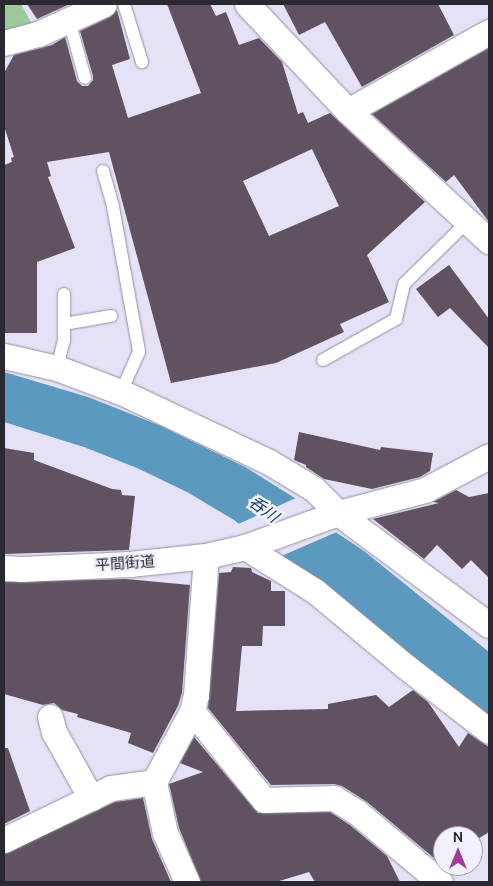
<!DOCTYPE html>
<html>
<head>
<meta charset="utf-8">
<style>
	body { margin:0 }
	#map { position:relative; width:493px; height:886px; overflow:hidden; background:#e5e1f6; font-family:Ubuntu,"Noto Sans JP",sans-serif }
	div>[style] { position:absolute }
	.green>* { inset:0; background:#9ccb9a }
	.water>* { inset:0; background:#5b99be }
	.pier>* { inset:0; background:#e5e1f6 }
	.building>* { inset:0; background:#605260 }
	.roads { filter:drop-shadow(0 0 1px #938fa2) drop-shadow(0 0 1px #938fa2) }
	.service>* { height:12px; margin:-6px; padding:0 6px; transform-origin:6px; border-radius:6px; background:#fff }
	.minor>* { height:25px; margin:-12.5px; padding:0 12.5px; transform-origin:12.5px; border-radius:12.5px; background:#fff }
	span { translate:-50% -50%; white-space:nowrap; text-align:center; line-height:1.15; -webkit-text-stroke:5px #f2f0fc; paint-order:stroke }
	.street-label { font-size:15px; color:#2a2830 }
	.water-label { font-size:16px; color:#0d415b; font-style:italic }
	.frame { position:absolute; inset:0; border:5px solid #2a2830; pointer-events:none }
	.north { position:absolute; left:433px; top:826px; width:50px; height:50px; box-sizing:border-box; background:#f2f0fc; border:1px solid #a2a0aa; border-radius:50%; rotate:0deg; font-size:14px; font-weight:700; line-height:20px; text-align:center; color:#2a2830 }
	.north::after { content:''; display:block; margin:auto; width:18px; height:22px; background:#a2399b; clip-path:polygon(50% 0,100% 100%,50% 72%,0 100%) }
</style>
</head>
<body>
<div id="map">
	<div class="green">
		<i style="clip-path:polygon(4px 4px,21px 4px,32px 24px,4px 31px)"></i>
	</div>
	<div class="water">
		<i style="clip-path:polygon(4px 372px,88px 397px,161px 426px,245px 467px,298px 500px,331px 529px,364px 551px,489px 652px,489px 720px,234px 520px,187px 492px,137px 468px,84px 447px,4px 422px)"></i>
	</div>
	<div class="pier">
		<i style="clip-path:polygon(298px 497px,339px 531px,277px 558px,236px 525px)"></i>
	</div>
	<div class="building">
		<i style="clip-path:polygon(27px 4px,70px 4px,37px 19px)"></i>
		<i style="clip-path:polygon(evenodd,167px 4px,210px 4px,216px 16px,226px 12px,239px 45px,259px 38px,282px 62px,298px 114px,303px 112px,308px 123px,330px 113px,425px 202px,367px 255px,389px 302px,340px 324px,344px 332px,276px 363px,171px 383px,109px 152px,47px 162px,51px 176px,48px 177px,75px 248px,37px 262px,37px 333px,4px 333px,4px 165px,12px 162px,11px 158px,14px 157px,4px 126px,4px 73px,14px 55px,52px 45px,65px 37px,77px 81px,82px 86px,88px 86px,93px 80px,93px 76px,80px 31px,110px 17px,117px 10px,130px 59px,112px 65px,128px 118px,201px 93px,167px 4px,312px 149px,339px 206px,269px 236px,243px 181px,312px 149px)"></i>
		<i style="clip-path:polygon(283px 4px,438px 4px,454px 35px,362px 87px,325px 22px,299px 35px)"></i>
		<i style="clip-path:polygon(489px 48px,489px 222px,454px 175px,446px 182px,372px 114px)"></i>
		<i style="clip-path:polygon(449px 265px,489px 319px,489px 348px,450px 308px,438px 317px,416px 289px)"></i>
		<i style="clip-path:polygon(299px 432px,380px 450px,381px 447px,433px 453px,430px 471px,420px 477px,372px 489px,324px 479px,306px 467px,306px 465px,294px 460px)"></i>
		<i style="clip-path:polygon(4px 448px,34px 453px,34px 460px,112px 489px,121px 490px,122px 495px,135px 496px,129px 550px,4px 554px)"></i>
		<i style="clip-path:polygon(456px 490px,469px 497px,489px 493px,489px 578px,471px 560px,462px 569px,437px 545px,424px 559px,373px 519px,439px 503px,433px 502px)"></i>
		<i style="clip-path:polygon(233px 567px,251px 568px,252px 572px,271px 581px,271px 591px,285px 591px,285px 626px,263px 626px,262px 646px,242px 646px,236px 711px,328px 709px,328px 704px,376px 695px,389px 707px,413px 690px,428px 702px,459px 747px,468px 733px,489px 747px,489px 832px,473px 842px,473px 836px,443px 836px,443px 861px,440px 863px,367px 802px,342px 786px,334px 784px,271px 785px,208px 708px,219px 573px,231px 572px)"></i>
		<i style="clip-path:polygon(126px 579px,190px 585px,182px 693px,178px 706px,153px 753px,128px 743px,131px 733px,77px 717px,78px 714px,62px 710px,54px 703px,43px 705px,4px 694px,4px 582px)"></i>
		<i style="clip-path:polygon(194px 737px,258px 813px,330px 812px,350px 825px,387px 856px,400px 882px,315px 882px,309px 872px,276px 882px,201px 882px,179px 828px,169px 784px,203px 772px,180px 763px)"></i>
		<i style="clip-path:polygon(4px 748px,8px 748px,30px 811px,4px 824px)"></i>
		<i style="clip-path:polygon(143px 798px,152px 839px,171px 882px,4px 882px,4px 854px,115px 802px)"></i>
	</div>
	<div class="roads">
		<div class="service">
			<i style="left:124px;top:4px;width:61px;rotate:72.8deg"></i>
			<i style="left:69px;top:20px;width:60px;rotate:74.6deg"></i>
			<i style="left:103px;top:171px;width:37px;rotate:74deg"></i>
			<i style="left:113px;top:207px;width:147px;rotate:79.8deg"></i>
			<i style="left:139px;top:352px;width:44px;rotate:114.2deg"></i>
			<i style="left:64px;top:324px;width:48px;rotate:-9.7deg"></i>
			<i style="left:323px;top:360px;width:84px;rotate:-29.3deg"></i>
			<i style="left:396px;top:319px;width:36px;rotate:-77deg"></i>
			<i style="left:404px;top:284px;width:90px;rotate:-44.5deg"></i>
			<i style="left:57px;top:368px;width:29px;rotate:-76deg"></i>
			<i style="left:64px;top:340px;width:46px;rotate:-90deg"></i>
		</div>
		<div class="minor">
			<i style="left:247px;top:4px;width:147px;rotate:46.7deg"></i>
			<i style="left:348px;top:111px;width:192px;rotate:42.7deg"></i>
			<i style="left:4px;top:43px;width:35px;rotate:-15deg"></i>
			<i style="left:38px;top:34px;width:72px;rotate:-24.4deg"></i>
			<i style="left:348px;top:111px;width:162px;rotate:-29.3deg"></i>
			<i style="left:4px;top:356px;width:54px;rotate:12.8deg"></i>
			<i style="left:57px;top:368px;width:68px;rotate:20.6deg"></i>
			<i style="left:121px;top:392px;width:164px;rotate:25.3deg"></i>
			<i style="left:269px;top:462px;width:52px;rotate:31deg"></i>
			<i style="left:314px;top:489px;width:34px;rotate:45deg"></i>
			<i style="left:338px;top:513px;width:188px;rotate:36.6deg"></i>
			<i style="left:245px;top:547px;width:83px;rotate:32.2deg"></i>
			<i style="left:315px;top:591px;width:117px;rotate:39.8deg"></i>
			<i style="left:405px;top:666px;width:106px;rotate:37.7deg"></i>
			<i style="left:4px;top:568px;width:17px;rotate:3deg"></i>
			<i style="left:21px;top:569px;width:109px;rotate:-2.6deg"></i>
			<i style="left:130px;top:564px;width:76px;rotate:-6deg"></i>
			<i style="left:206px;top:556px;width:40px;rotate:-13deg"></i>
			<i style="left:245px;top:547px;width:99px;rotate:-20.1deg"></i>
			<i style="left:338px;top:513px;width:90px;rotate:-14.8deg"></i>
			<i style="left:425px;top:490px;width:72px;rotate:-28deg"></i>
			<i style="left:192px;top:711px;width:114px;rotate:51deg"></i>
			<i style="left:264px;top:800px;width:70px;rotate:-1.6deg"></i>
			<i style="left:334px;top:798px;width:28px;rotate:32deg"></i>
			<i style="left:358px;top:813px;width:107px;rotate:40.1deg"></i>
			<i style="left:50px;top:717px;width:16px;rotate:75deg"></i>
			<i style="left:54px;top:732px;width:76px;rotate:60.7deg"></i>
			<i style="left:4px;top:840px;width:119px;rotate:-25.9deg"></i>
			<i style="left:111px;top:788px;width:43px;rotate:-7.9deg"></i>
			<i style="left:187px;top:882px;width:54px;rotate:-114.2deg"></i>
			<i style="left:165px;top:833px;width:52px;rotate:-102.2deg"></i>
			<i style="left:154px;top:782px;width:81px;rotate:-61.8deg"></i>
			<i style="left:192px;top:711px;width:16px;rotate:-76deg"></i>
			<i style="left:196px;top:695px;width:139px;rotate:-85.9deg"></i>
		</div>
	</div>
	<div class="street-label">
		<span style="left:125px;top:563px;rotate:-4deg">平間街道</span>
	</div>
	<div class="water-label">
		<span style="left:264px;top:509px;rotate:36deg">呑川</span>
	</div>
	<div class="frame"></div>
	<div class="north">N</div>
</div>
</body>
</html>
